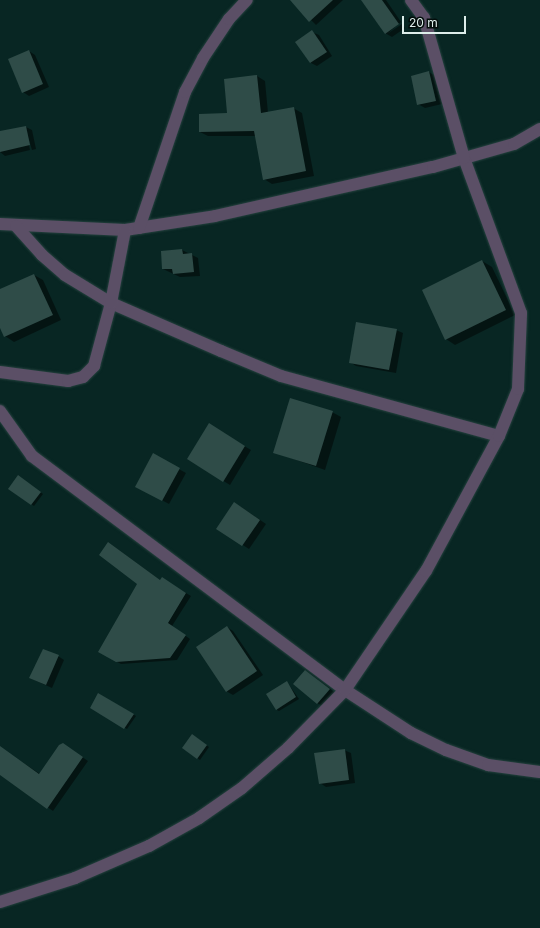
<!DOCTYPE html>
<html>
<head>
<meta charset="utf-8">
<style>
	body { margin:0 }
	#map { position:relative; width:540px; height:928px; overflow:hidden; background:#082623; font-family:Inter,sans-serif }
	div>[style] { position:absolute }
	.shadow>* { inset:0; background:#0007 }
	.building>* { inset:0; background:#2f4c48 }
	.roads { filter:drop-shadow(0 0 1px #26423f) drop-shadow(0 0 1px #26423f) }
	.minor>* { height:12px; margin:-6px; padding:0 6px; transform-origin:6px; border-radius:6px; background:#5b4f66 }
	span { translate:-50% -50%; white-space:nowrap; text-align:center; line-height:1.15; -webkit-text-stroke:3.5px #030d0b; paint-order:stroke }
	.scale { position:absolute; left:402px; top:16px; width:64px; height:18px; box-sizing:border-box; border:2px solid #ddedea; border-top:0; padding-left:5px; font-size:12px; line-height:14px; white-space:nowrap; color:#ddedea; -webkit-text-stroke:3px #030d0b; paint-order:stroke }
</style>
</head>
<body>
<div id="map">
	<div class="shadow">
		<i style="clip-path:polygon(291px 0,343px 0,316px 25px)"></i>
		<i style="clip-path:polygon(363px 0,386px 0,401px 22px,387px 34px,402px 24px,405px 28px,392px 37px,385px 33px)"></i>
		<i style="clip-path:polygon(312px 32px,319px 35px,332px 56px,317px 66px,311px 63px,296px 42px)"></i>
		<i style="clip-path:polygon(29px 51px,35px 55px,49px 87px,29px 96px,23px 92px)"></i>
		<i style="clip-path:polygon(429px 72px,435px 76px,442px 104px,425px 108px,418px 104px)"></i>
		<i style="clip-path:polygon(257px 76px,265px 81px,268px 113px,293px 108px,302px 113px,314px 176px,272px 184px,264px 179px,256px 136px,208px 136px,200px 132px,228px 114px)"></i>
		<i style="clip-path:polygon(26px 127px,32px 130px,36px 149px,32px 150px,26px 130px,30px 150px,5px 156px,0 152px,0 132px)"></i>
		<i style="clip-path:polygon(182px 250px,198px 258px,200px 276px,180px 277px,163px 269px,162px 252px)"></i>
		<i style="clip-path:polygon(482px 261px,492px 267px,515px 315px,455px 345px,446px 339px)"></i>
		<i style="clip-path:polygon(34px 275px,43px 280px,61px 320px,14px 342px,5px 336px,0 325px,0 290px)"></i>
		<i style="clip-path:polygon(396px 330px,403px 333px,396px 373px,356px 366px,350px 362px)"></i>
		<i style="clip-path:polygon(332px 412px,341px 417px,325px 470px,274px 452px)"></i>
		<i style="clip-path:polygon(209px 425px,251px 450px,230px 485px,188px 459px)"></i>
		<i style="clip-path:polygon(153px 455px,186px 473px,169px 504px,143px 490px)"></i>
		<i style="clip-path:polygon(21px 478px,43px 494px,34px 506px,9px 489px)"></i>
		<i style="clip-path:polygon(241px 507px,266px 524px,249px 549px,218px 529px)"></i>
		<i style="clip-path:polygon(109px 543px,161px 581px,162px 579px,191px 596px,172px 626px,190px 639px,177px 660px,121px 664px,100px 652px,138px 583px)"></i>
		<i style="clip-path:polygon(227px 627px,233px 631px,263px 675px,233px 695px,226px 691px)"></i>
		<i style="clip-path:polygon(58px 656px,64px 660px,52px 688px,30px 678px)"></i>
		<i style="clip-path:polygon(306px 671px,336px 693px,324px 707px,317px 703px)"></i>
		<i style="clip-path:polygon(287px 682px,299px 699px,279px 711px,277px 710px)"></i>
		<i style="clip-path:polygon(99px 694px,136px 716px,127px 729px,91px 708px)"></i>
		<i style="clip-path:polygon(195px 737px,209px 747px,200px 760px,183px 748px)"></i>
		<i style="clip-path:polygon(69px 748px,88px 761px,53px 811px,0 774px,0 757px,10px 754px,40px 774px)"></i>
		<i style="clip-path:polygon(344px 750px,351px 753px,355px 783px,326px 787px,320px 783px)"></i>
	</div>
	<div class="building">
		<i style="clip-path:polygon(290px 0,333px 0,309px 22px)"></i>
		<i style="clip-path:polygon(361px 0,382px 0,399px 24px,385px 34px)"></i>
		<i style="clip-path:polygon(312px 30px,327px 52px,310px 63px,295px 42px)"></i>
		<i style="clip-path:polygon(29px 50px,43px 84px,22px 93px,8px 59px)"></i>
		<i style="clip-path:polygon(429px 71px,436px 101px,417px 105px,411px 76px)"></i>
		<i style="clip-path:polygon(257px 75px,261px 113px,294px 107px,306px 171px,263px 180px,254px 131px,199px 132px,199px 114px,227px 113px,224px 79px)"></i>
		<i style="clip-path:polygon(26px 126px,30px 145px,0 152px,0 131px)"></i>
		<i style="clip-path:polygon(182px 249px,183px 254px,192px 253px,194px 272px,173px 274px,172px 269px,162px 269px,161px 251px)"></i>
		<i style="clip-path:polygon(482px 260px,506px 310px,445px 340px,422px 290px)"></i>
		<i style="clip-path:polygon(34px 274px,53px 315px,4px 337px,0 328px,0 289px)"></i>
		<i style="clip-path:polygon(356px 322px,397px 329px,389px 370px,349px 363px)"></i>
		<i style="clip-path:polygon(290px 398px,333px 411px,316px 466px,273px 453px)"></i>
		<i style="clip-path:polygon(209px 423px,245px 446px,223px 482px,187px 459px)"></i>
		<i style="clip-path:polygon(153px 453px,180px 468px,162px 501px,135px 487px)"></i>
		<i style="clip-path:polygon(18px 475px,41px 492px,31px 505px,8px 489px)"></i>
		<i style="clip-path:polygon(234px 502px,260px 520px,242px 546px,216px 529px)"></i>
		<i style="clip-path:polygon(108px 542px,160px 580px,162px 577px,186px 593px,168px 623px,186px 635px,170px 658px,116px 662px,98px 652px,137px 584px,99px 555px)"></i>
		<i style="clip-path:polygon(227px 626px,257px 671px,226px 692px,196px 647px)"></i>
		<i style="clip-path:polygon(43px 649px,59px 655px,46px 685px,29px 678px)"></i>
		<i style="clip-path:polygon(305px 670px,330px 689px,317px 704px,293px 684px)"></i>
		<i style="clip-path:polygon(287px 681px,296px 697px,276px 710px,266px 694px)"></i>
		<i style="clip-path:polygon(98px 693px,134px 714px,124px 729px,90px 708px)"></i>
		<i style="clip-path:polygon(192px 734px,207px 745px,197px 759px,182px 748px)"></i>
		<i style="clip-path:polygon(63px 743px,83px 757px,47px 809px,0 775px,0 746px,39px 774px,59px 745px)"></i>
		<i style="clip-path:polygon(345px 749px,349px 780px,319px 784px,314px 753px)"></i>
	</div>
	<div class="roads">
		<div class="minor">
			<i style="left:0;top:224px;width:125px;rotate:2.7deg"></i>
			<i style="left:125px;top:230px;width:91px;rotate:-8.8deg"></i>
			<i style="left:215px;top:216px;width:223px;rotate:-12.7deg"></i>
			<i style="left:433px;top:167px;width:84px;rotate:-15.9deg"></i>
			<i style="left:514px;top:144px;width:30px;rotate:-30deg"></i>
			<i style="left:16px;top:226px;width:39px;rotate:48deg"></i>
			<i style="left:42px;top:255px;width:30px;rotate:41deg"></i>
			<i style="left:65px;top:275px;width:54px;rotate:31.3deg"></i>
			<i style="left:111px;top:303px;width:120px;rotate:23.6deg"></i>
			<i style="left:221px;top:351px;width:65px;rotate:22.6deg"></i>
			<i style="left:281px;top:376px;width:226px;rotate:15.4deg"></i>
			<i style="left:139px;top:228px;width:144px;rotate:-71.3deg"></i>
			<i style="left:185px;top:92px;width:38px;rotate:-62deg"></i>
			<i style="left:203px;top:58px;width:47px;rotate:-56.3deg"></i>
			<i style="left:229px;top:19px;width:26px;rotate:-47deg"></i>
			<i style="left:0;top:372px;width:69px;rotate:7.5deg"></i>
			<i style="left:68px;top:381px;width:16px;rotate:-15deg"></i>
			<i style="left:83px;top:377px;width:16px;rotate:-45deg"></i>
			<i style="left:94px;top:366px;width:65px;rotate:-74.9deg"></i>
			<i style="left:111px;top:303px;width:74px;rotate:-79.1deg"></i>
			<i style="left:0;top:411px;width:55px;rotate:54.6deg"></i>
			<i style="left:32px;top:456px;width:391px;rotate:36.8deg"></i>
			<i style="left:345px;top:690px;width:79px;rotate:33.1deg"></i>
			<i style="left:411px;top:733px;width:39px;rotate:26deg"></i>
			<i style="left:446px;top:750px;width:45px;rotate:19.7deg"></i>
			<i style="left:488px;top:765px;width:52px;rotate:7.7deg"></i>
			<i style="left:0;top:902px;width:79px;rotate:-17.7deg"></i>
			<i style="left:75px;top:878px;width:81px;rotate:-23.4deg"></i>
			<i style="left:149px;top:846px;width:57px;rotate:-29.2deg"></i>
			<i style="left:199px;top:818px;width:52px;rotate:-34.9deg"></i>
			<i style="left:242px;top:788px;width:61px;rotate:-41deg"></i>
			<i style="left:288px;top:748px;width:81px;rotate:-45.5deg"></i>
			<i style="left:345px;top:690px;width:144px;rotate:-55.8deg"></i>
			<i style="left:426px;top:571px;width:153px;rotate:-61.6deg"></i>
			<i style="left:499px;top:436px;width:51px;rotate:-68deg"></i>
			<i style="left:518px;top:389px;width:76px;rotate:-87.7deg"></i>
			<i style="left:521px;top:313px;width:165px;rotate:-110.2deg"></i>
			<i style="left:464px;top:158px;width:146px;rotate:-105.9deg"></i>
			<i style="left:424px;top:18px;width:22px;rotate:-126deg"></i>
		</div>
	</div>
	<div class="scale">20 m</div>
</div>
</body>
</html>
